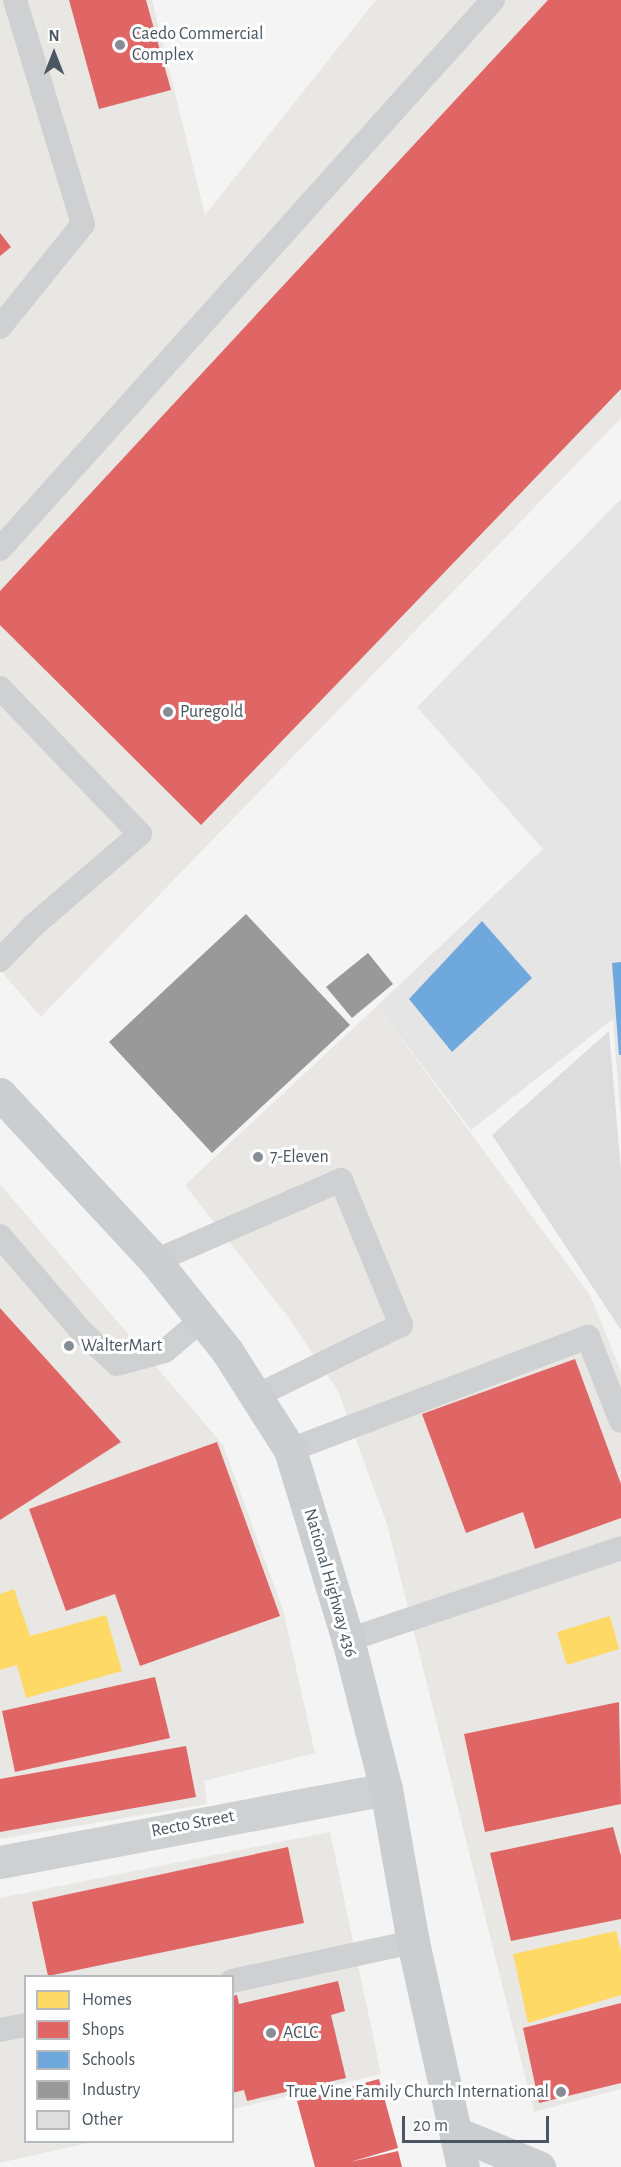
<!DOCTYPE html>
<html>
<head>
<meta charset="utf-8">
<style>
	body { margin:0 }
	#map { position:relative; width:621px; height:2167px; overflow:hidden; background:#f4f4f4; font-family:"Alegreya Sans",sans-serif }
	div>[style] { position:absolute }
	.commercial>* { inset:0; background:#e8e7e3 }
	.education>* { inset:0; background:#e6e5e6 }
	.homes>* { inset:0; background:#ffd966 }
	.shops>* { inset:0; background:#e06666 }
	.schools>* { inset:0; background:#6fa8dc }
	.industry>* { inset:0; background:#999 }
	.building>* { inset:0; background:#ddddde }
	.service>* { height:24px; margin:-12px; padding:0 12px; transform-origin:12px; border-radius:12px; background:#ced0d2 }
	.minor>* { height:33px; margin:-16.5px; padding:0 16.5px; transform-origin:16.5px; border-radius:16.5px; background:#ced0d2 }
	.primary>* { height:33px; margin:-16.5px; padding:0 16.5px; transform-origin:16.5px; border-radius:16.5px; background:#caced1 }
	.dots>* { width:16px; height:16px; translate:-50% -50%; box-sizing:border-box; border:3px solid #fff; border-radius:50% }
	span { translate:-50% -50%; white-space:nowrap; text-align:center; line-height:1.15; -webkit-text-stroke:6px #fff; paint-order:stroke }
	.poi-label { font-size:18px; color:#4a5661 }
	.left { translate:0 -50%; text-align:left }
	.right { translate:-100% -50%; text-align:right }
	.street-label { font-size:18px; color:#4a5661 }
	.legend { position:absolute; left:24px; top:1975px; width:210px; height:168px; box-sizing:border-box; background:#fff; border:2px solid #b7bbc0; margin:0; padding:8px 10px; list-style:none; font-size:18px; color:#4a5661 }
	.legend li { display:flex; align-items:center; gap:12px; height:30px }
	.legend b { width:30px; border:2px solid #b7bbc0 }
	.north { position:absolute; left:24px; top:24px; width:60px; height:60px; -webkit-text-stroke:4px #fff; paint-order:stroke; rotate:0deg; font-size:16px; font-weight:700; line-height:24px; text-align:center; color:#4a5661 }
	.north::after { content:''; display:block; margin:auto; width:21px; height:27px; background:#4a5661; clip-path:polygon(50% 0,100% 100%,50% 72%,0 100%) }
	.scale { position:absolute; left:402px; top:2116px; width:147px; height:27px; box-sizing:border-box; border:3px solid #4a5661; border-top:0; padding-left:8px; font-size:18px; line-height:21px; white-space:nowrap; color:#4a5661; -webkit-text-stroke:4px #fff; paint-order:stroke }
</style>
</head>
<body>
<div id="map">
	<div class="commercial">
		<i style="clip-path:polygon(0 0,152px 0,205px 215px,376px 0,621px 0,621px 418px,41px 1017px,0 970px)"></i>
		<i style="clip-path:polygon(377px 1006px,590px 1295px,621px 1372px,621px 2089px,534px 2112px,387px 1524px,338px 1391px,288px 1317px,185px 1185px)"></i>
		<i style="clip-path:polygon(0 1184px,223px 1445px,283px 1610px,315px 1753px,204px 1781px,207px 1804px,0 1839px)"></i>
		<i style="clip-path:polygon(330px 1832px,381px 2074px,233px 2109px,232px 1976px,26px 1976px,26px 2142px,92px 2142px,0 2163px,0 1898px)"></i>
	</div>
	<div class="education">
		<i style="clip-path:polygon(621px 499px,621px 1122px,613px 1019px,471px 1130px,377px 1006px,543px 849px,417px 707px)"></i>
	</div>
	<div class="homes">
		<i style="clip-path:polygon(14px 1589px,30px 1636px,106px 1615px,122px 1671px,26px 1698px,17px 1665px,0 1670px,0 1594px)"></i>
		<i style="clip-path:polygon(610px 1616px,619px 1649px,567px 1665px,557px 1632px)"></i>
		<i style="clip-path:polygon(616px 1931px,621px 1951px,621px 1995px,528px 2023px,513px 1954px)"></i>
	</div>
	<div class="shops">
		<i style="clip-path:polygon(69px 0,146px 0,171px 90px,99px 109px)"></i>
		<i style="clip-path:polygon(548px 0,621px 0,621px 389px,201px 825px,0 625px,0 591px)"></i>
		<i style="clip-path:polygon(0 233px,11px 247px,0 256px)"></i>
		<i style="clip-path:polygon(0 1308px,121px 1442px,0 1520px)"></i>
		<i style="clip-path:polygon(575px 1359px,621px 1484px,621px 1518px,535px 1549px,523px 1512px,466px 1533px,422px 1414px)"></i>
		<i style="clip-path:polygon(217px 1442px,280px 1616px,140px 1666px,115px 1594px,66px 1611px,29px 1509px)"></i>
		<i style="clip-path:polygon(155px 1677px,170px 1738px,15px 1772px,2px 1711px)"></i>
		<i style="clip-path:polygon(619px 1702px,621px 1804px,485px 1832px,464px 1734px)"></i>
		<i style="clip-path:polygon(186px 1746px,196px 1797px,0 1832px,0 1779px)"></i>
		<i style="clip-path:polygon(613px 1827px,621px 1856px,621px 1919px,511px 1941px,490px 1853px)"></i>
		<i style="clip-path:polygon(288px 1847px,304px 1923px,48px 1976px,32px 1902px)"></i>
		<i style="clip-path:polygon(338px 1981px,345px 2011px,331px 2015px,346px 2078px,247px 2101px,244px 2090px,232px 2093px,232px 1996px,237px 1995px,239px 2004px)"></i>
		<i style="clip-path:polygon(621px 2003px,621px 2083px,539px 2103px,523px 2028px)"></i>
		<i style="clip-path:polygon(379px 2079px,398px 2148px,350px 2162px,398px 2151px,402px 2167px,315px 2167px,297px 2101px)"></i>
	</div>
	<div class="schools">
		<i style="clip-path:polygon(482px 921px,532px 978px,452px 1052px,409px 999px)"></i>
		<i style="clip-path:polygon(621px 962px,621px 1055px,619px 1055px,612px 963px)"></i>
	</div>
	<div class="industry">
		<i style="clip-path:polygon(246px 914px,350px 1025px,212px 1153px,109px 1042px)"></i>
		<i style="clip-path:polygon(368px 953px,393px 984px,352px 1018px,326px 987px)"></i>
	</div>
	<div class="building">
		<i style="clip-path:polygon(609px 1031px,621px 1171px,621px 1330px,492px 1135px)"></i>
	</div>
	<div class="service">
		<i style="left:0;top:327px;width:132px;rotate:-51.1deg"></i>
		<i style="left:83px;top:224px;width:234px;rotate:-106.9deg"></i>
		<i style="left:0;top:549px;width:738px;rotate:-48.08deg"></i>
		<i style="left:0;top:688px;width:202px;rotate:46.2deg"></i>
		<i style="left:140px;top:834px;width:140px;rotate:139.4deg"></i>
		<i style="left:34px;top:925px;width:49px;rotate:134.2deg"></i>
		<i style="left:0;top:1236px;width:126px;rotate:49.5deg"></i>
		<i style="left:82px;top:1332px;width:47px;rotate:42.4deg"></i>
		<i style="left:117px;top:1364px;width:50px;rotate:-15.2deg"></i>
		<i style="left:165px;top:1351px;width:46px;rotate:-40.6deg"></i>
		<i style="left:155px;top:1261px;width:203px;rotate:-23.5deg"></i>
		<i style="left:341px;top:1180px;width:157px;rotate:67.5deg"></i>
		<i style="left:401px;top:1325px;width:161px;rotate:153.9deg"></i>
		<i style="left:290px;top:1450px;width:319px;rotate:-20.8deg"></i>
		<i style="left:588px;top:1337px;width:90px;rotate:68.6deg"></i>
		<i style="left:348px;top:1640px;width:288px;rotate:-18.6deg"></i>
		<i style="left:232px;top:1981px;width:185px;rotate:-12.2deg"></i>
		<i style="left:0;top:2030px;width:26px;rotate:-11deg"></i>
	</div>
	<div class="minor">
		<i style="left:0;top:1862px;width:393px;rotate:-10.7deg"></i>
	</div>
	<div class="primary">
		<i style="left:0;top:1094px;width:228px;rotate:47.1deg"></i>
		<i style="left:155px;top:1261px;width:115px;rotate:51.3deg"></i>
		<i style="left:227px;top:1351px;width:117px;rotate:57.5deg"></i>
		<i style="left:290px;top:1450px;width:199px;rotate:73deg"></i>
		<i style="left:348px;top:1640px;width:154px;rotate:75.7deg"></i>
		<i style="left:386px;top:1789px;width:155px;rotate:80deg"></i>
		<i style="left:413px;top:1942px;width:230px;rotate:77.5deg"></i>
		<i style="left:456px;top:2133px;width:90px;rotate:22.3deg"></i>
	</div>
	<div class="dots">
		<i style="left:120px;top:45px;background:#868d94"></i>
		<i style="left:168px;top:712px;background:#868d94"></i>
		<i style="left:258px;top:1157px;background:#868d94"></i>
		<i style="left:69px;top:1346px;background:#868d94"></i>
		<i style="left:271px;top:2033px;background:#868d94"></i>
		<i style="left:561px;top:2092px;background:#868d94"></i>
	</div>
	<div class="poi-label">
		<span class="left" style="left:132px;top:45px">Caedo Commercial<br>Complex</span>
		<span class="left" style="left:180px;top:712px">Puregold</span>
		<span class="left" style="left:270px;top:1157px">7-Eleven</span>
		<span class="left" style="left:81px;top:1346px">WalterMart</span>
		<span class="left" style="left:283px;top:2033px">ACLC</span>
		<span class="right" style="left:549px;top:2092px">True Vine Family Church International</span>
	</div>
	<div class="street-label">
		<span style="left:330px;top:1583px;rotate:74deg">National Highway 436</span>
		<span style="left:193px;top:1824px;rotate:-11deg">Recto Street</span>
	</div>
	<ul class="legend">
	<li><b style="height:16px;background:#ffd966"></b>Homes</li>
	<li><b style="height:16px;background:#e06666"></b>Shops</li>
	<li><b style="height:16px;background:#6fa8dc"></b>Schools</li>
	<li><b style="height:16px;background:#999"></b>Industry</li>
	<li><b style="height:16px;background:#ddddde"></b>Other</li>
	</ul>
	<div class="north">N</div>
	<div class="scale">20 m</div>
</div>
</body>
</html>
